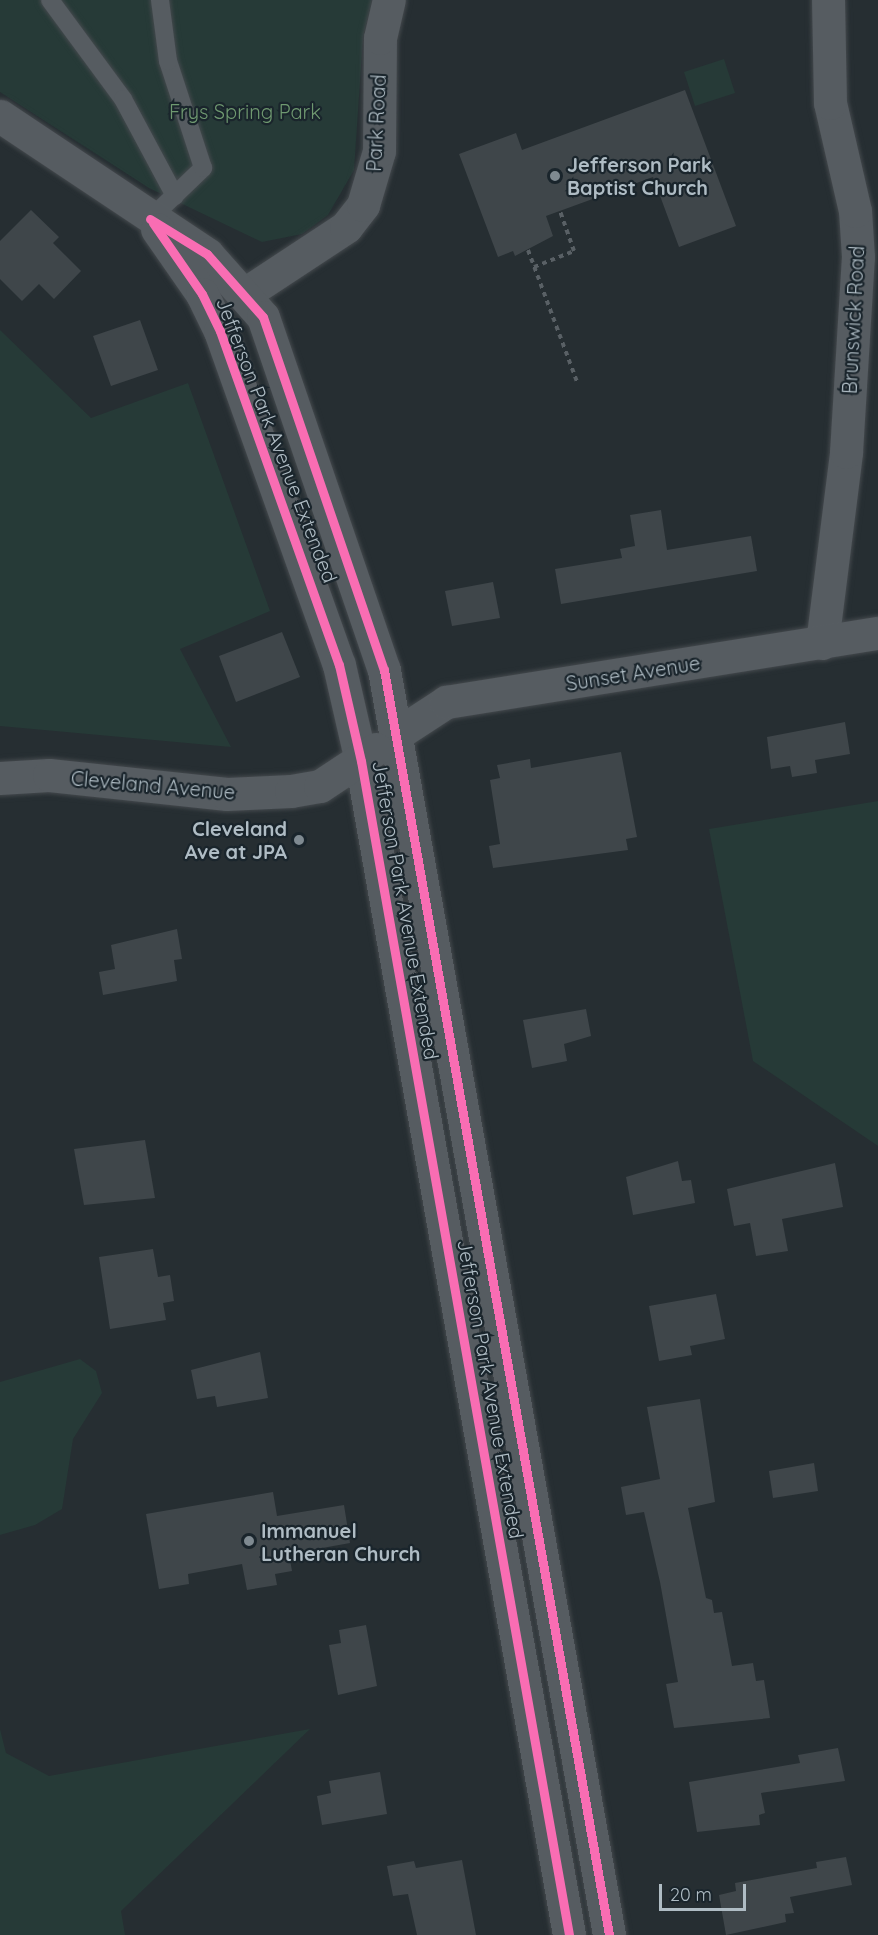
<!DOCTYPE html>
<html>
<head>
<meta charset="utf-8">
<style>
	body { margin:0 }
	#map { position:relative; width:878px; height:1935px; overflow:hidden; background:#262e32; font-family:Quicksand,sans-serif }
	div>[style] { position:absolute }
	.green>* { inset:0; background:#263a37 }
	.building>* { inset:0; background:#3f464a }
	.path>* { height:4px; margin-top:-2px; transform-origin:0; background:repeating-linear-gradient(90deg,#596065 0 4.5px,transparent 0 9px) }
	.roads { filter:drop-shadow(0 0 2px #44494d) drop-shadow(0 0 2px #44494d) }
	.service>* { height:18px; margin:-9px; padding:0 9px; transform-origin:9px; border-radius:9px; background:#565c61 }
	.minor>* { height:33px; margin:-16.5px; padding:0 16.5px; transform-origin:16.5px; border-radius:16.5px; background:#565c61 }
	.tertiary>* { height:33px; margin:-16.5px; padding:0 16.5px; transform-origin:16.5px; border-radius:16.5px; background:#565c61 }
	.cycleway>* { height:9px; margin:-4.5px; padding:0 4.5px; transform-origin:4.5px; border-radius:4.5px; background:#f96db3 }
	.dots>* { width:16px; height:16px; translate:-50% -50%; box-sizing:border-box; border:3px solid #1a252c; border-radius:50% }
	span { translate:-50% -50%; white-space:nowrap; text-align:center; line-height:1.15; -webkit-text-stroke:4.5px #1a252c; paint-order:stroke }
	.park-label { font-size:20px; color:#6f9970 }
	.street-label { font-size:20px; color:#afbcc4 }
	.poi-label { font-size:20px; color:#afbcc4; font-weight:700 }
	.left { translate:0 -50%; text-align:left }
	.right { translate:-100% -50%; text-align:right }
	.scale { position:absolute; left:659px; top:1884px; width:87px; height:27px; box-sizing:border-box; border:3px solid #afbcc4; border-top:0; padding-left:8px; font-size:18px; line-height:21px; white-space:nowrap; color:#afbcc4; -webkit-text-stroke:4px #1a252c; paint-order:stroke }
</style>
</head>
<body>
<div id="map">
	<div class="green">
		<i style="clip-path:polygon(0 0,372px 0,363px 37px,354px 170px,328px 215px,302px 234px,262px 242px,149px 188px,0 92px)"></i>
		<i style="clip-path:polygon(724px 59px,735px 93px,695px 106px,684px 72px)"></i>
		<i style="clip-path:polygon(0 330px,91px 418px,188px 383px,270px 611px,180px 649px,231px 747px,0 726px)"></i>
		<i style="clip-path:polygon(878px 801px,878px 1146px,753px 1061px,709px 829px)"></i>
		<i style="clip-path:polygon(80px 1359px,96px 1371px,102px 1393px,73px 1439px,62px 1509px,35px 1525px,0 1535px,0 1382px)"></i>
		<i style="clip-path:polygon(0 1729px,6px 1753px,49px 1776px,310px 1729px,121px 1911px,125px 1935px,0 1935px)"></i>
	</div>
	<div class="building">
		<i style="clip-path:polygon(685px 90px,736px 226px,679px 247px,653px 177px,546px 216px,553px 236px,515px 256px,513px 251px,498px 257px,459px 154px,516px 133px,522px 150px)"></i>
		<i style="clip-path:polygon(31px 210px,59px 237px,53px 243px,81px 271px,54px 299px,39px 284px,22px 301px,0 279px,0 241px)"></i>
		<i style="clip-path:polygon(140px 320px,158px 370px,111px 386px,93px 336px)"></i>
		<i style="clip-path:polygon(661px 510px,667px 550px,751px 536px,757px 571px,561px 604px,555px 569px,622px 558px,620px 549px,635px 546px,630px 515px)"></i>
		<i style="clip-path:polygon(493px 582px,500px 618px,452px 626px,445px 591px)"></i>
		<i style="clip-path:polygon(282px 632px,300px 677px,236px 702px,219px 656px)"></i>
		<i style="clip-path:polygon(845px 722px,850px 754px,815px 760px,817px 773px,792px 777px,790px 766px,771px 769px,767px 737px)"></i>
		<i style="clip-path:polygon(621px 752px,637px 837px,626px 839px,628px 850px,493px 868px,489px 846px,500px 844px,490px 780px,500px 778px,497px 765px,530px 759px,531px 768px)"></i>
		<i style="clip-path:polygon(177px 929px,182px 959px,174px 960px,177px 981px,103px 995px,99px 972px,115px 969px,111px 945px)"></i>
		<i style="clip-path:polygon(586px 1009px,591px 1036px,564px 1044px,567px 1061px,532px 1068px,523px 1020px)"></i>
		<i style="clip-path:polygon(145px 1140px,155px 1198px,84px 1205px,74px 1149px)"></i>
		<i style="clip-path:polygon(678px 1161px,682px 1181px,691px 1180px,695px 1203px,633px 1215px,626px 1177px)"></i>
		<i style="clip-path:polygon(835px 1163px,843px 1207px,782px 1219px,788px 1251px,756px 1256px,750px 1223px,734px 1226px,727px 1189px)"></i>
		<i style="clip-path:polygon(153px 1249px,158px 1277px,170px 1275px,174px 1301px,163px 1303px,166px 1320px,110px 1329px,99px 1257px)"></i>
		<i style="clip-path:polygon(716px 1294px,725px 1339px,690px 1346px,692px 1355px,659px 1361px,649px 1306px)"></i>
		<i style="clip-path:polygon(260px 1352px,268px 1398px,217px 1407px,215px 1396px,197px 1399px,191px 1370px)"></i>
		<i style="clip-path:polygon(700px 1399px,715px 1502px,688px 1508px,706px 1598px,712px 1600px,714px 1613px,722px 1612px,732px 1666px,753px 1663px,756px 1681px,764px 1680px,770px 1718px,674px 1728px,666px 1684px,678px 1682px,660px 1582px,644px 1512px,626px 1515px,621px 1487px,660px 1479px,647px 1407px)"></i>
		<i style="clip-path:polygon(814px 1463px,818px 1491px,773px 1498px,769px 1471px)"></i>
		<i style="clip-path:polygon(273px 1492px,277px 1516px,344px 1505px,350px 1543px,289px 1554px,292px 1571px,275px 1574px,277px 1585px,247px 1590px,242px 1564px,188px 1574px,189px 1584px,159px 1589px,146px 1514px)"></i>
		<i style="clip-path:polygon(366px 1625px,377px 1686px,338px 1695px,329px 1645px,341px 1643px,339px 1630px)"></i>
		<i style="clip-path:polygon(838px 1748px,845px 1781px,761px 1793px,765px 1813px,759px 1815px,760px 1825px,697px 1832px,689px 1782px,800px 1763px,798px 1755px)"></i>
		<i style="clip-path:polygon(380px 1772px,387px 1814px,322px 1825px,317px 1796px,331px 1793px,329px 1781px)"></i>
		<i style="clip-path:polygon(846px 1857px,852px 1885px,790px 1897px,794px 1913px,785px 1914px,786px 1922px,726px 1935px,719px 1895px,736px 1891px,735px 1883px,817px 1868px,816px 1862px)"></i>
		<i style="clip-path:polygon(462px 1860px,476px 1935px,417px 1935px,408px 1894px,393px 1896px,387px 1866px,414px 1861px,416px 1868px)"></i>
	</div>
	<div class="path">
		<i style="left:528px;top:250px;width:141px;rotate:69.6deg"></i>
		<i style="left:534px;top:267px;width:43px;rotate:-21.8deg"></i>
		<i style="left:574px;top:251px;width:42px;rotate:-109.3deg"></i>
	</div>
	<div class="roads">
		<div class="service">
			<i style="left:50px;top:0;width:123px;rotate:53.6deg"></i>
			<i style="left:123px;top:99px;width:110px;rotate:61.8deg"></i>
			<i style="left:150px;top:219px;width:74px;rotate:-43.9deg"></i>
			<i style="left:203px;top:168px;width:113px;rotate:-108.1deg"></i>
			<i style="left:168px;top:61px;width:62px;rotate:-97.5deg"></i>
		</div>
		<div class="minor">
			<i style="left:246px;top:293px;width:120px;rotate:-33.4deg"></i>
			<i style="left:346px;top:227px;width:28px;rotate:-52deg"></i>
			<i style="left:363px;top:205px;width:56px;rotate:-73.5deg"></i>
			<i style="left:379px;top:151px;width:113px;rotate:-89.5deg"></i>
			<i style="left:380px;top:38px;width:39px;rotate:-77deg"></i>
			<i style="left:822px;top:643px;width:193px;rotate:-82.8deg"></i>
			<i style="left:846px;top:452px;width:195px;rotate:-86.5deg"></i>
			<i style="left:858px;top:257px;width:46px;rotate:-93.7deg"></i>
			<i style="left:855px;top:211px;width:111px;rotate:-103deg"></i>
			<i style="left:830px;top:103px;width:103px;rotate:-91.1deg"></i>
			<i style="left:397px;top:734px;width:59px;rotate:-33.1deg"></i>
			<i style="left:446px;top:702px;width:437px;rotate:-9.1deg"></i>
		</div>
		<div class="tertiary">
			<i style="left:0;top:116px;width:249px;rotate:33.7deg"></i>
			<i style="left:207px;top:254px;width:84px;rotate:48.4deg"></i>
			<i style="left:263px;top:317px;width:373px;rotate:71.1deg"></i>
			<i style="left:384px;top:670px;width:1285px;rotate:79.91deg"></i>
			<i style="left:157px;top:229px;width:79px;rotate:55.3deg"></i>
			<i style="left:202px;top:294px;width:41px;rotate:64.1deg"></i>
			<i style="left:220px;top:331px;width:355px;rotate:70.4deg"></i>
			<i style="left:339px;top:665px;width:98px;rotate:77.1deg"></i>
			<i style="left:361px;top:761px;width:1192px;rotate:79.95deg"></i>
			<i style="left:0;top:778px;width:49px;rotate:-3.5deg"></i>
			<i style="left:49px;top:775px;width:179px;rotate:6.1deg"></i>
			<i style="left:227px;top:794px;width:64px;rotate:-2.7deg"></i>
			<i style="left:291px;top:791px;width:29px;rotate:-10deg"></i>
			<i style="left:320px;top:786px;width:67px;rotate:-33.5deg"></i>
		</div>
	</div>
	<div class="cycleway">
		<i style="left:150px;top:219px;width:67px;rotate:31.6deg"></i>
		<i style="left:207px;top:254px;width:84px;rotate:48.4deg"></i>
		<i style="left:263px;top:317px;width:373px;rotate:71.1deg"></i>
		<i style="left:384px;top:670px;width:1285px;rotate:79.91deg"></i>
		<i style="left:153px;top:223px;width:86px;rotate:55.4deg"></i>
		<i style="left:202px;top:294px;width:41px;rotate:64.1deg"></i>
		<i style="left:220px;top:331px;width:355px;rotate:70.4deg"></i>
		<i style="left:339px;top:665px;width:98px;rotate:77.1deg"></i>
		<i style="left:361px;top:761px;width:1192px;rotate:79.95deg"></i>
	</div>
	<div class="dots">
		<i style="left:555px;top:176px;background:#7f8a91"></i>
		<i style="left:299px;top:840px;background:#7f8a91"></i>
		<i style="left:249px;top:1541px;background:#7f8a91"></i>
	</div>
	<div class="park-label">
		<span style="left:245px;top:111px">Frys Spring Park</span>
	</div>
	<div class="street-label">
		<span style="left:376px;top:123px;rotate:-87deg">Park Road</span>
		<span style="left:853px;top:320px;rotate:-87deg">Brunswick Road</span>
		<span style="left:277px;top:440px;rotate:69deg">Jefferson Park Avenue Extended</span>
		<span style="left:633px;top:673px;rotate:-9deg">Sunset Avenue</span>
		<span style="left:153px;top:785px;rotate:5deg">Cleveland Avenue</span>
		<span style="left:406px;top:910px;rotate:80deg">Jefferson Park Avenue Extended</span>
		<span style="left:491px;top:1389px;rotate:80deg">Jefferson Park Avenue Extended</span>
	</div>
	<div class="poi-label">
		<span class="left" style="left:567px;top:176px">Jefferson Park<br>Baptist Church</span>
		<span class="right" style="left:287px;top:840px">Cleveland<br>Ave at JPA</span>
		<span class="left" style="left:261px;top:1542px">Immanuel<br>Lutheran Church</span>
	</div>
	<div class="scale">20 m</div>
</div>
</body>
</html>
